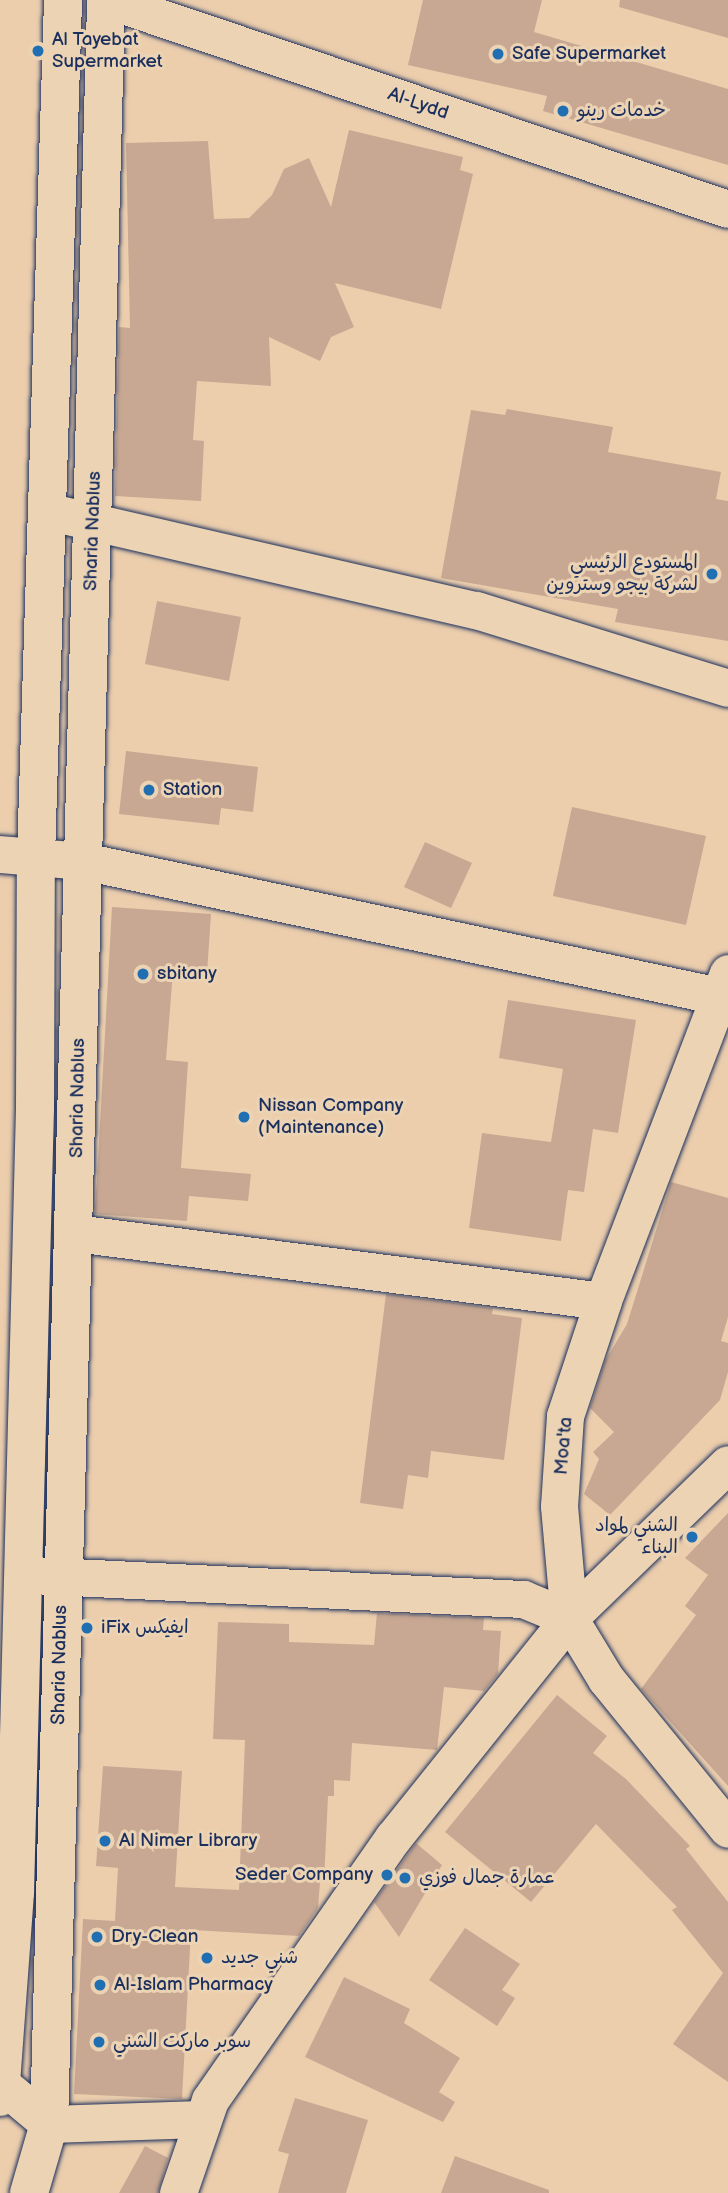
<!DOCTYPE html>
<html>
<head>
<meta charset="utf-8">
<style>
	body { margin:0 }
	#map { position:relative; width:728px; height:2193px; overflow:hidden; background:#eccead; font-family:"Balsamiq Sans","Playpen Sans Arabic",sans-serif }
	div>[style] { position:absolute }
	.building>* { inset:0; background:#c8a892 }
	.roads { filter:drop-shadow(0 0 2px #1b2f5e) drop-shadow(0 0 2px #1b2f5e) }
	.minor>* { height:37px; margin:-18.5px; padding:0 18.5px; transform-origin:18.5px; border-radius:18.5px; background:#ebd3b3 }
	.secondary>* { height:38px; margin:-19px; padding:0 19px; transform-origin:19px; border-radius:19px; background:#ebd3b3 }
	.dots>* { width:19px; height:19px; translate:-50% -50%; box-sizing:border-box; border:4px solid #ebd3b3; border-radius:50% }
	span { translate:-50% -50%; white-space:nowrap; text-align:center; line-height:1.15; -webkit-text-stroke:6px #ebd3b3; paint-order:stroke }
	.poi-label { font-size:19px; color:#1b2f5e }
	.left { translate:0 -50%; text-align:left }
	.right { translate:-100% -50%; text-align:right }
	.street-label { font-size:19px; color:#1b2f5e }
</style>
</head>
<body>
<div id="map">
	<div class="building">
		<i style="clip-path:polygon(423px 0,542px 0,534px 32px,728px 89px,728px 165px,543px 111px,547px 96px,408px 65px)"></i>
		<i style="clip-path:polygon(620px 0,728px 0,728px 38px,619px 7px)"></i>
		<i style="clip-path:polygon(349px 130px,463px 157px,460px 170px,473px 174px,441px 309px,335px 283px,354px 327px,331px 337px,320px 361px,269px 337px,271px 386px,197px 381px,193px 440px,204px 441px,201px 501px,115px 496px,119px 327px,130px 328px,126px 143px,208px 141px,214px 219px,249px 218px,272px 195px,284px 169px,309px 158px,331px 207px)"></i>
		<i style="clip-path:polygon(507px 409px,613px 427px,608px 452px,721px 472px,716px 499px,728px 501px,728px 641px,615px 622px,618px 609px,441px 578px,471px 410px,505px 415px)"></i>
		<i style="clip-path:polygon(157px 601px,241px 617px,229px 681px,145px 664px)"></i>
		<i style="clip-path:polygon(126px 751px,258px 767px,253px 812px,221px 808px,219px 825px,119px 814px)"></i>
		<i style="clip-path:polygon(572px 807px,706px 836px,686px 925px,553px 896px)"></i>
		<i style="clip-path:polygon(425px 842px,472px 863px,451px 908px,404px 887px)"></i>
		<i style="clip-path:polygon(112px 907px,211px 914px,207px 973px,173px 971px,166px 1060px,188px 1062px,181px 1168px,251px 1174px,248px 1201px,189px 1196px,187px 1221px,95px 1214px)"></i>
		<i style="clip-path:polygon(508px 1000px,636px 1020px,618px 1133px,593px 1129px,584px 1192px,568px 1190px,561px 1241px,469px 1228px,482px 1133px,551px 1142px,563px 1069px,499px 1058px)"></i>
		<i style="clip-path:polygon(671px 1182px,728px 1198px,728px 1317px,721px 1341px,728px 1343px,728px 1372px,720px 1400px,610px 1515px,584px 1494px,599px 1459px,593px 1452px,614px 1432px,590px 1408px,605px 1361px,627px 1324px)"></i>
		<i style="clip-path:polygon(386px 1294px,493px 1308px,492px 1314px,522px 1318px,504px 1460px,431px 1451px,428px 1478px,408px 1475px,403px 1509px,360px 1503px)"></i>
		<i style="clip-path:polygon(728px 1513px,728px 1786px,641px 1689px,696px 1615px,685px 1606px,708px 1575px,685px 1558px)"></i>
		<i style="clip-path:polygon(377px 1613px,484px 1618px,483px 1630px,501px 1631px,498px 1674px,484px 1691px,444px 1687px,437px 1750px,352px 1743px,350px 1781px,334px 1780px,334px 1796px,328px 1796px,324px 1882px,320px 1882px,318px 1908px,299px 1936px,191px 1930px,182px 2099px,74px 2094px,83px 1919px,115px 1921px,118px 1868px,96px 1866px,103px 1766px,182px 1771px,175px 1887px,239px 1890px,245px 1740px,213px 1739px,218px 1622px,289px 1624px,289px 1642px,374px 1645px)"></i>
		<i style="clip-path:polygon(557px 1695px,607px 1736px,593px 1753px,626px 1779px,690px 1846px,686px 1849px,728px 1902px,728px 2082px,673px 2044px,723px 1973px,672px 1910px,677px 1907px,596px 1824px,531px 1902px,445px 1832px)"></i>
		<i style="clip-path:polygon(416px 1843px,442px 1865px,399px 1937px,374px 1902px)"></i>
		<i style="clip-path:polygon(465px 1928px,520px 1964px,502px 1990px,515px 1998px,497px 2026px,429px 1980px)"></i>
		<i style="clip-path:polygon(344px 1977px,410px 2009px,404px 2023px,460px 2058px,439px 2092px,455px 2102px,443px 2122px,305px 2057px)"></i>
		<i style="clip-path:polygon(295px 2098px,368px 2120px,346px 2193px,278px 2193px,289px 2154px,278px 2151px)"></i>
		<i style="clip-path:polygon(145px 2146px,168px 2158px,158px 2193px,119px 2193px)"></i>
		<i style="clip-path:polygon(455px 2156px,549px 2190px,549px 2193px,441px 2193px)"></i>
	</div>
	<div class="roads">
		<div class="minor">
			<i style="left:108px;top:0;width:654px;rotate:18.63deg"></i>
			<i style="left:50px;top:512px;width:437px;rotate:13deg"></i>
			<i style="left:476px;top:610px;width:264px;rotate:17.2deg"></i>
			<i style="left:0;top:854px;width:83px;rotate:4.8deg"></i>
			<i style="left:83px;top:861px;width:659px;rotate:11.99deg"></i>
			<i style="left:728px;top:973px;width:351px;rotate:110.9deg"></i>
			<i style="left:603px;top:1301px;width:121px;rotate:108.3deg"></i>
			<i style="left:565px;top:1416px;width:90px;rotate:93.8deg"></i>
			<i style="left:559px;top:1506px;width:112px;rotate:84.9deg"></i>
			<i style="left:569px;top:1618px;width:71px;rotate:58.8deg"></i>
			<i style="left:606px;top:1679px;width:193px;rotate:50.9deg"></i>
			<i style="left:75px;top:1233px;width:532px;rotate:7.34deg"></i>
			<i style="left:32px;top:1575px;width:492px;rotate:2.8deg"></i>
			<i style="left:523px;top:1599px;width:50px;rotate:22.4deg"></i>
			<i style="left:0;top:2083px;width:64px;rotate:39.9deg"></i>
			<i style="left:49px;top:2124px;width:152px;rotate:-1.9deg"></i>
			<i style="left:178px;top:2193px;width:98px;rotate:-71deg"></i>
			<i style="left:210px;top:2100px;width:320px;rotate:-55.1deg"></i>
			<i style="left:393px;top:1838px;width:282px;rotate:-51.3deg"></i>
			<i style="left:569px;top:1618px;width:221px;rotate:-44.1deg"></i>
		</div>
		<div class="secondary">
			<i style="left:0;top:2097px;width:205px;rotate:-85.8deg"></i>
			<i style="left:15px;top:1893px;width:785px;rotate:-88.54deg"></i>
			<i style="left:35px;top:1108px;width:252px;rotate:-89.8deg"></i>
			<i style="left:36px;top:856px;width:856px;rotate:-88.19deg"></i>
			<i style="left:29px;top:2193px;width:72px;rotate:-73.8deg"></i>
			<i style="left:49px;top:2124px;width:2125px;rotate:-88.46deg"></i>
		</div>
	</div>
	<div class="dots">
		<i style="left:38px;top:51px;background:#1f6fb2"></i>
		<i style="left:498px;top:54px;background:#1f6fb2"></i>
		<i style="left:563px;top:111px;background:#1f6fb2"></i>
		<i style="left:712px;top:574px;background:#1f6fb2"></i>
		<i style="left:149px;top:790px;background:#1f6fb2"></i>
		<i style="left:143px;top:974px;background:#1f6fb2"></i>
		<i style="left:244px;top:1117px;background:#1f6fb2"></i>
		<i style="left:692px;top:1537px;background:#1f6fb2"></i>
		<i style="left:87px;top:1628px;background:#1f6fb2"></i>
		<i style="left:105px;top:1841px;background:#1f6fb2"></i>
		<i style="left:387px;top:1875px;background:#1f6fb2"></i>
		<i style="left:405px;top:1878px;background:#1f6fb2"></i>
		<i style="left:97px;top:1937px;background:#1f6fb2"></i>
		<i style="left:207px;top:1958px;background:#1f6fb2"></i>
		<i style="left:100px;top:1985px;background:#1f6fb2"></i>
		<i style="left:99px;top:2042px;background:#1f6fb2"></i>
	</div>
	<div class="poi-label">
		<span class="left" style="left:52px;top:51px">Al Tayebat<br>Supermarket</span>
		<span class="left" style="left:512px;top:54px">Safe Supermarket</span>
		<span class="left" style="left:577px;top:111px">خدمات رينو</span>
		<span class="right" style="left:698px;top:574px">المستودع الرئيسي<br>لشركة بيجو وستروين</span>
		<span class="left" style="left:163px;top:790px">Station</span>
		<span class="left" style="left:157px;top:974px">sbitany</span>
		<span class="left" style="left:258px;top:1117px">Nissan Company<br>(Maintenance)</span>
		<span class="right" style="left:678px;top:1537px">الشني لمواد<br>البناء</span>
		<span class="left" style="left:101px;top:1628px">iFix ايفيكس</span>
		<span class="left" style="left:119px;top:1841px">Al Nimer Library</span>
		<span class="right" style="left:373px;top:1875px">Seder Company</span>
		<span class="left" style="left:419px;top:1878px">عمارة جمال فوزي</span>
		<span class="left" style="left:111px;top:1937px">Dry-Clean</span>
		<span class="left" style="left:221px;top:1958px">شني جديد</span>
		<span class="left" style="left:114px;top:1985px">Al-Islam Pharmacy</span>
		<span class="left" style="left:113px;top:2042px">سوبر ماركت الشني</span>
	</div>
	<div class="street-label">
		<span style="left:418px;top:104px;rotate:19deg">Al-Lydd</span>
		<span style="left:93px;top:531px;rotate:-88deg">Sharia Nablus</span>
		<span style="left:78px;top:1098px;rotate:-89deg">Sharia Nablus</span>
		<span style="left:564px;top:1446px;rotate:-85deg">Moa'ta</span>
		<span style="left:60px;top:1665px;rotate:-89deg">Sharia Nablus</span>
	</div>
</div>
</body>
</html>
